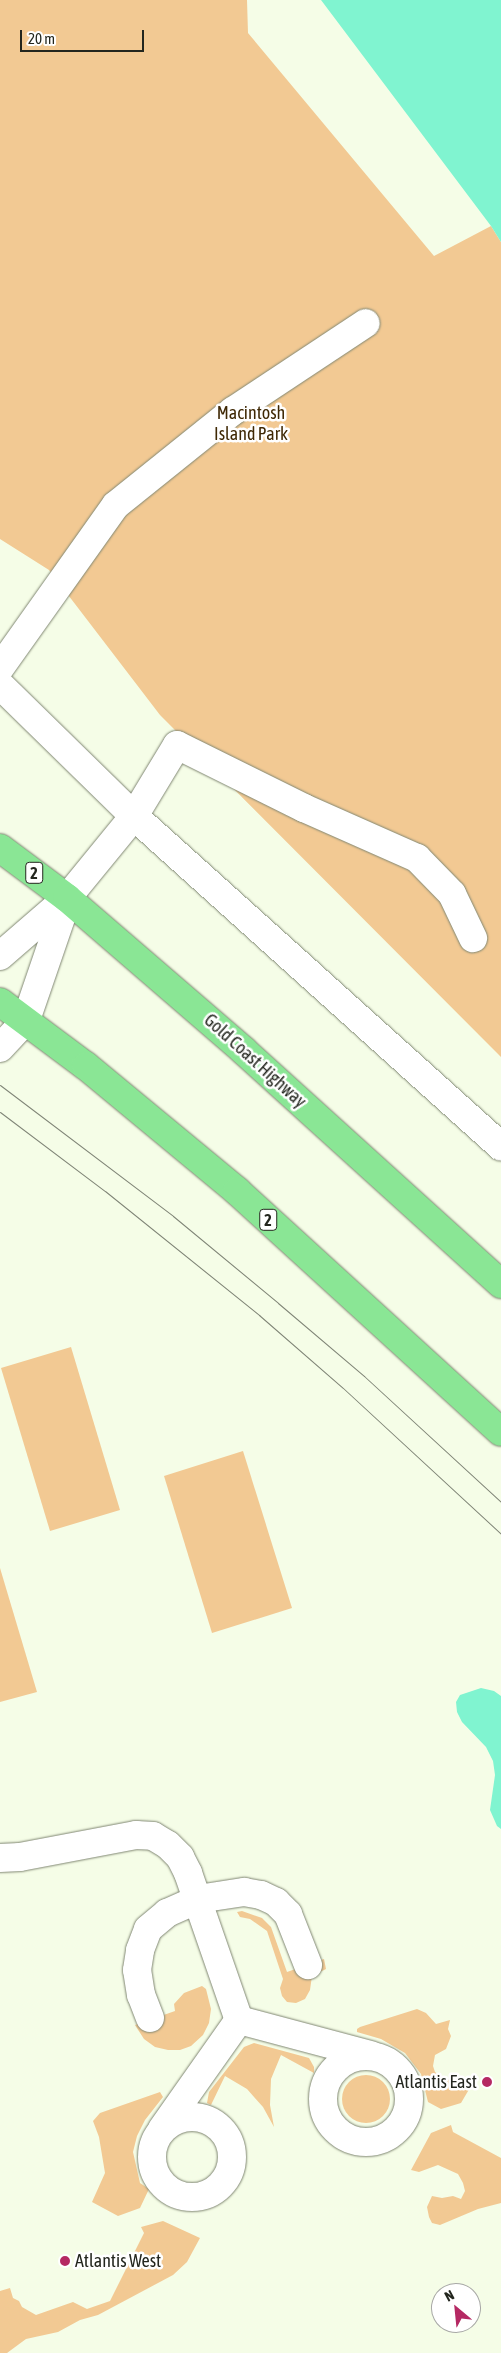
<!DOCTYPE html>
<html>
<head>
<meta charset="utf-8">
<style>
	body { margin:0 }
	#map { position:relative; width:501px; height:2353px; overflow:hidden; background:#f5fde7; font-family:"Asap Condensed",sans-serif }
	div>[style] { position:absolute }
	.green>* { inset:0; background:#f2c993 }
	.round { border-radius:50% }
	.water>* { inset:0; background:#80f4d0 }
	.roads { filter:drop-shadow(0 0 1px #808773) drop-shadow(0 0 1px #808773) }
	.minor>* { height:28px; margin:-14px; padding:0 14px; transform-origin:14px; border-radius:14px; background:#fff }
	.minor>.ring { margin:-14px; padding:0; box-sizing:content-box; background:none; border:28px solid #fff; border-radius:50% }
	.highway>* { height:28px; margin:-14px; padding:0 14px; transform-origin:14px; border-radius:14px; background:#8ae695 }
	.tram>* { height:1px; margin:-0.5px; padding:0 0.5px; transform-origin:0.5px; border-radius:0.5px; background:#7f8476 }
	.dots>* { width:14px; height:14px; translate:-50% -50%; box-sizing:border-box; border:2px solid #fff; border-radius:50% }
	span { translate:-50% -50%; white-space:nowrap; text-align:center; line-height:1.15; -webkit-text-stroke:5px #fff; paint-order:stroke }
	.shield-label span { padding:1px 4px; background:#fff; border:1px solid; border-radius:4px; -webkit-text-stroke-width:0 }
	.shield-label { font-size:16px; color:#23261e; font-weight:700 }
	.park-label { font-size:18px; color:#3f2804 }
	.street-label { font-size:18px; color:#23261e }
	.poi-label { font-size:18px; color:#23261e }
	.right { translate:-100% -50%; text-align:right }
	.left { translate:0 -50%; text-align:left }
	.north { position:absolute; left:431px; top:2283px; width:50px; height:50px; box-sizing:border-box; background:#fff; border:1px solid #a7a8a5; border-radius:50%; rotate:332deg; font-size:14px; font-weight:700; line-height:20px; text-align:center; color:#23261e }
	.north::after { content:''; display:block; margin:auto; width:18px; height:22px; background:#b52963; clip-path:polygon(50% 0,100% 100%,50% 72%,0 100%) }
	.scale { position:absolute; left:20px; top:30px; width:124px; height:22px; box-sizing:border-box; border:2px solid #23261e; border-top:0; padding-left:6px; font-size:15px; line-height:18px; white-space:nowrap; color:#23261e; -webkit-text-stroke:4px #fff; paint-order:stroke }
</style>
</head>
<body>
<div id="map">
	<div class="green">
		<i style="clip-path:polygon(0 0,247px 0,248px 33px,434px 256px,491px 226px,501px 242px,501px 1057px,160px 715px,49px 570px,0 539px)"></i>
		<i style="clip-path:polygon(71px 1347px,120px 1510px,50px 1531px,1px 1368px)"></i>
		<i style="clip-path:polygon(243px 1451px,292px 1608px,212px 1633px,164px 1476px)"></i>
		<i style="clip-path:polygon(0 1568px,37px 1692px,0 1702px)"></i>
		<i style="clip-path:polygon(242px 1911px,262px 1918px,271px 1927px,287px 1972px,324px 1959px,326px 1969px,312px 1976px,310px 1990px,305px 1999px,296px 2003px,287px 2002px,282px 1996px,280px 1988px,283px 1979px,267px 1931px,250px 1919px,240px 1917px,237px 1912px)"></i>
		<i style="clip-path:polygon(202px 1986px,206px 1989px,211px 2009px,209px 2023px,203px 2035px,191px 2046px,180px 2050px,168px 2050px,155px 2047px,144px 2039px,135px 2025px,175px 2011px,174px 2004px,184px 1993px)"></i>
		<i style="clip-path:polygon(417px 2009px,426px 2013px,436px 2024px,450px 2020px,448px 2029px,451px 2036px,446px 2049px,435px 2055px,433px 2066px,435px 2072px,444px 2080px,455px 2079px,471px 2086px,461px 2103px,441px 2109px,428px 2102px,421px 2074px,405px 2053px,381px 2039px,357px 2032px,357px 2029px,360px 2027px)"></i>
		<i style="clip-path:polygon(254px 2043px,309px 2058px,314px 2067px,314px 2073px,281px 2055px,271px 2079px,270px 2105px,274px 2127px,263px 2107px,247px 2089px,225px 2076px,211px 2105px,207px 2103px,209px 2092px,244px 2047px)"></i>
		<i class="round" style="left:342px;top:2075px;width:48px;height:48px"></i>
		<i style="clip-path:polygon(160px 2092px,163px 2097px,145px 2120px,137px 2136px,133px 2152px,140px 2183px,149px 2189px,140px 2208px,118px 2216px,92px 2202px,105px 2173px,99px 2137px,93px 2121px,100px 2113px)"></i>
		<i style="clip-path:polygon(451px 2125px,453px 2132px,501px 2158px,501px 2203px,478px 2209px,440px 2225px,432px 2223px,429px 2217px,427px 2207px,432px 2196px,442px 2198px,453px 2196px,461px 2199px,465px 2191px,463px 2183px,458px 2174px,438px 2165px,419px 2172px,411px 2170px,431px 2133px)"></i>
		<i style="clip-path:polygon(163px 2221px,200px 2238px,187px 2262px,173px 2275px,98px 2315px,80px 2320px,58px 2332px,26px 2339px,7px 2353px,0 2353px,0 2291px,10px 2288px,13px 2298px,19px 2301px,22px 2307px,36px 2315px,73px 2302px,87px 2309px,110px 2301px,144px 2233px,141px 2227px)"></i>
	</div>
	<div class="water">
		<i style="clip-path:polygon(321px 0,501px 0,501px 242px,491px 226px)"></i>
		<i style="clip-path:polygon(481px 1688px,494px 1691px,501px 1696px,501px 1829px,497px 1826px,490px 1810px,495px 1775px,493px 1761px,486px 1747px,462px 1722px,457px 1712px,456px 1702px,460px 1695px)"></i>
	</div>
	<div class="roads">
		<div class="minor">
			<i style="left:0;top:668px;width:200px;rotate:-54.6deg"></i>
			<i style="left:116px;top:505px;width:150px;rotate:-38.8deg"></i>
			<i style="left:233px;top:411px;width:159px;rotate:-33.5deg"></i>
			<i style="left:0;top:685px;width:187px;rotate:44.4deg"></i>
			<i style="left:134px;top:816px;width:494px;rotate:42deg"></i>
			<i style="left:0;top:956px;width:89px;rotate:-40.9deg"></i>
			<i style="left:67px;top:898px;width:106px;rotate:-50.7deg"></i>
			<i style="left:134px;top:816px;width:83px;rotate:-58.8deg"></i>
			<i style="left:177px;top:745px;width:142px;rotate:26.4deg"></i>
			<i style="left:304px;top:808px;width:124px;rotate:23.9deg"></i>
			<i style="left:417px;top:858px;width:50px;rotate:45.8deg"></i>
			<i style="left:452px;top:894px;width:49px;rotate:64.5deg"></i>
			<i style="left:0;top:1048px;width:38px;rotate:-47deg"></i>
			<i style="left:26px;top:1020px;width:127px;rotate:-71.1deg"></i>
			<i style="left:0;top:1858px;width:20px;rotate:-3deg"></i>
			<i style="left:20px;top:1857px;width:118px;rotate:-10.7deg"></i>
			<i style="left:136px;top:1835px;width:17px;rotate:3deg"></i>
			<i style="left:153px;top:1836px;width:17px;rotate:31deg"></i>
			<i style="left:168px;top:1845px;width:17px;rotate:45deg"></i>
			<i style="left:180px;top:1857px;width:18px;rotate:63deg"></i>
			<i style="left:188px;top:1873px;width:156px;rotate:70.9deg"></i>
			<i style="left:150px;top:2018px;width:25px;rotate:-111deg"></i>
			<i style="left:141px;top:1995px;width:25px;rotate:-99deg"></i>
			<i style="left:137px;top:1970px;width:20px;rotate:-81deg"></i>
			<i style="left:140px;top:1950px;width:22px;rotate:-69deg"></i>
			<i style="left:148px;top:1929px;width:25px;rotate:-40deg"></i>
			<i style="left:167px;top:1913px;width:34px;rotate:-24deg"></i>
			<i style="left:198px;top:1899px;width:47px;rotate:-8.7deg"></i>
			<i style="left:244px;top:1892px;width:17px;rotate:10deg"></i>
			<i style="left:261px;top:1895px;width:17px;rotate:25deg"></i>
			<i style="left:276px;top:1902px;width:17px;rotate:45deg"></i>
			<i style="left:288px;top:1914px;width:55px;rotate:68.6deg"></i>
			<i style="left:239px;top:2020px;width:137px;rotate:14.9deg"></i>
			<i class="ring" style="left:323px;top:2056px;width:58px;height:58px"></i>
			<i class="ring" style="left:152px;top:2117px;width:52px;height:52px"></i>
			<i style="left:162px;top:2129px;width:133px;rotate:-54.8deg"></i>
		</div>
		<div class="highway">
			<i style="left:0;top:848px;width:84px;rotate:36.7deg"></i>
			<i style="left:67px;top:898px;width:234px;rotate:40.8deg"></i>
			<i style="left:244px;top:1051px;width:347px;rotate:42.2deg"></i>
			<i style="left:0;top:1002px;width:107px;rotate:36.7deg"></i>
			<i style="left:86px;top:1066px;width:196px;rotate:39.6deg"></i>
			<i style="left:237px;top:1191px;width:357px;rotate:42.4deg"></i>
		</div>
	</div>
	<div class="tram">
		<i style="left:0;top:1085px;width:217px;rotate:37.1deg"></i>
		<i style="left:173px;top:1216px;width:136px;rotate:39.6deg"></i>
		<i style="left:278px;top:1303px;width:113px;rotate:40.3deg"></i>
		<i style="left:364px;top:1376px;width:186px;rotate:42.6deg"></i>
		<i style="left:0;top:1112px;width:131px;rotate:37deg"></i>
		<i style="left:105px;top:1191px;width:198px;rotate:38.8deg"></i>
		<i style="left:259px;top:1315px;width:111px;rotate:41deg"></i>
		<i style="left:343px;top:1388px;width:215px;rotate:42.7deg"></i>
	</div>
	<div class="dots">
		<i style="left:487px;top:2082px;background:#b52963"></i>
		<i style="left:65px;top:2261px;background:#b52963"></i>
	</div>
	<div class="shield-label">
		<span style="left:34px;top:873px">2</span>
		<span style="left:268px;top:1220px">2</span>
	</div>
	<div class="park-label">
		<span style="left:251px;top:424px">Macintosh<br>Island Park</span>
	</div>
	<div class="street-label">
		<span style="left:255px;top:1061px;rotate:42deg">Gold Coast Highway</span>
	</div>
	<div class="poi-label">
		<span class="right" style="left:477px;top:2082px">Atlantis East</span>
		<span class="left" style="left:75px;top:2261px">Atlantis West</span>
	</div>
	<div class="north">N</div>
	<div class="scale">20 m</div>
</div>
</body>
</html>
